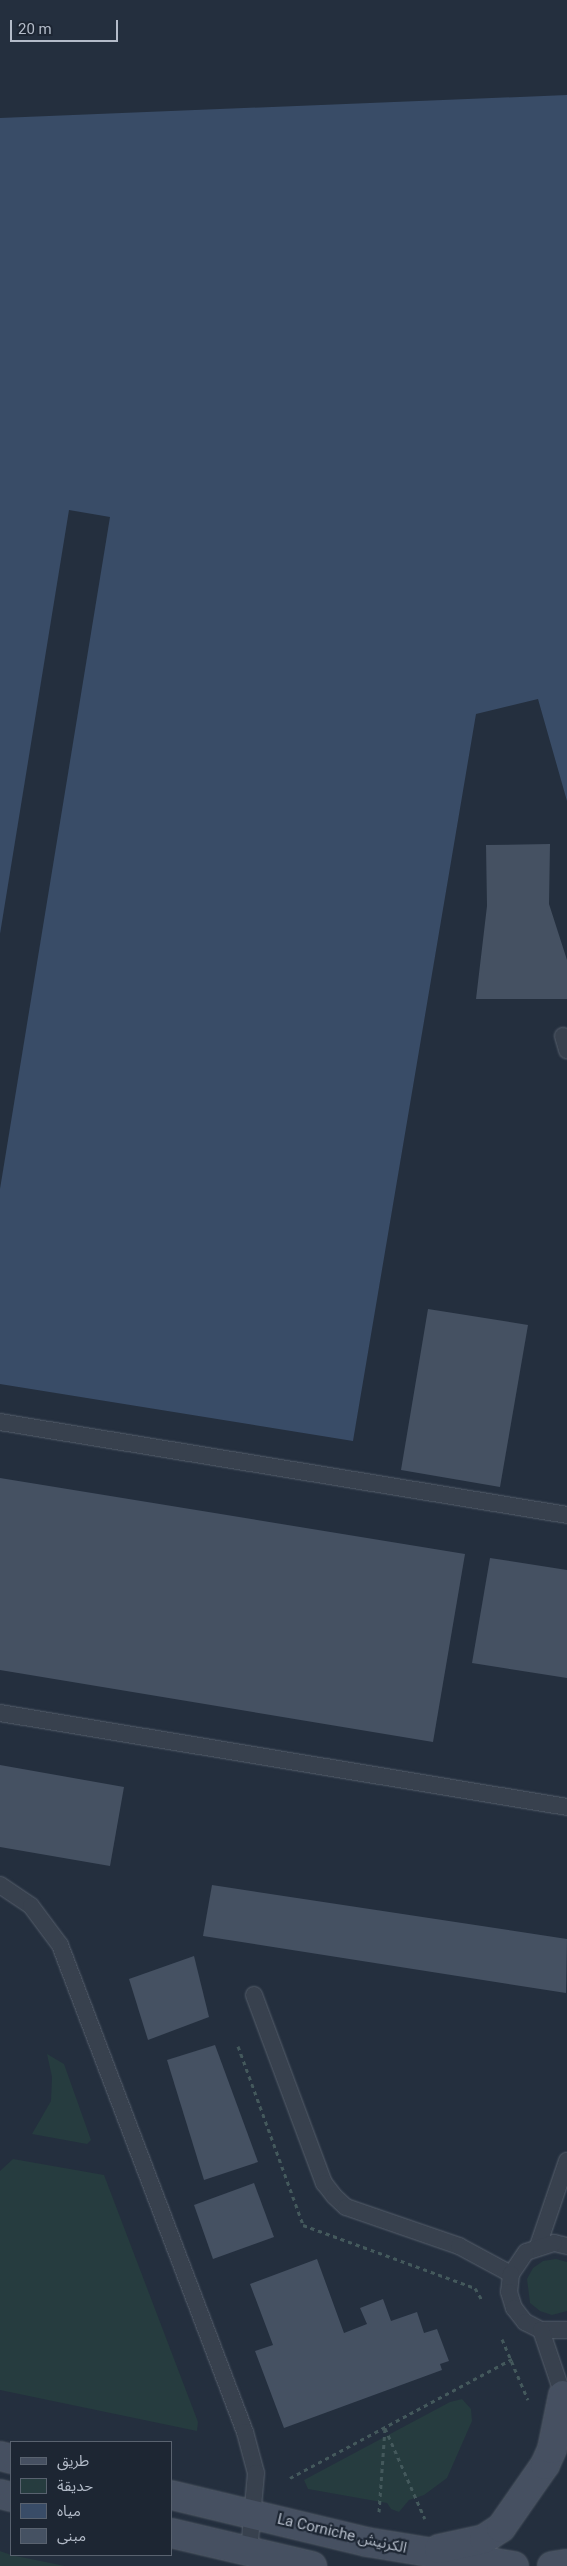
<!DOCTYPE html>
<html>
<head>
<meta charset="utf-8">
<style>
	body { margin:0 }
	#map { position:relative; width:567px; height:2566px; overflow:hidden; background:#242f3e; font-family:Roboto,"Noto Sans Arabic",sans-serif }
	div>[style] { position:absolute }
	.green>* { inset:0; background:#263c3f }
	.water>* { inset:0; background:#394c67 }
	.pier>* { inset:0; background:#242f3e }
	.building>* { inset:0; background:#455162 }
	.path>* { height:3px; margin-top:-1.5px; transform-origin:0; background:repeating-linear-gradient(90deg,#44595c 0 4px,transparent 0 8px) }
	.roads { filter:drop-shadow(0 0 1px #565f6c) drop-shadow(0 0 1px #565f6c) }
	.lane>* { height:16px; margin:-8px; padding:0 8px; transform-origin:8px; border-radius:8px; background:#38414e }
	.secondary>* { height:28px; margin:-14px; padding:0 14px; transform-origin:14px; border-radius:14px; background:#465061 }
	span { translate:-50% -50%; white-space:nowrap; text-align:center; line-height:1.15; -webkit-text-stroke:4.5px #1d2633; paint-order:stroke }
	.street-label { font-size:15px; color:#b4bcc9 }
	.legend { position:absolute; left:10px; top:2441px; width:162px; height:115px; box-sizing:border-box; background:#1d2633; border:1px solid #59626f; margin:0; padding:6px 9px; list-style:none; font-size:15px; color:#b4bcc9 }
	.legend li { display:flex; align-items:center; gap:10px; height:25px }
	.legend b { width:25px; border:1px solid #59626f }
	.scale { position:absolute; left:10px; top:20px; width:108px; height:22px; box-sizing:border-box; border:2px solid #b4bcc9; border-top:0; padding-left:6px; font-size:15px; line-height:18px; white-space:nowrap; color:#b4bcc9; -webkit-text-stroke:4px #1d2633; paint-order:stroke }
</style>
</head>
<body>
<div id="map">
	<div class="green">
		<i style="clip-path:polygon(47px 2054px,64px 2064px,91px 2140px,87px 2144px,32px 2134px,51px 2101px,52px 2077px)"></i>
		<i style="clip-path:polygon(13px 2159px,104px 2175px,198px 2422px,197px 2431px,0 2390px,0 2171px)"></i>
		<i style="clip-path:polygon(556px 2259px,567px 2262px,567px 2311px,552px 2315px,540px 2311px,530px 2303px,527px 2279px,533px 2268px,543px 2261px)"></i>
		<i style="clip-path:polygon(462px 2399px,471px 2409px,472px 2421px,447px 2478px,424px 2495px,409px 2500px,399px 2512px,391px 2509px,387px 2503px,308px 2489px,304px 2480px,450px 2402px)"></i>
		<i style="clip-path:polygon(0 2551px,11px 2555px,65px 2566px,0 2566px)"></i>
	</div>
	<div class="water">
		<i style="clip-path:polygon(567px 95px,567px 801px,538px 699px,476px 714px,353px 1441px,0 1384px,0 118px)"></i>
	</div>
	<div class="pier">
		<i style="clip-path:polygon(69px 510px,110px 517px,0 1189px,0 934px)"></i>
	</div>
	<div class="building">
		<i style="clip-path:polygon(550px 844px,549px 904px,567px 960px,567px 999px,476px 999px,487px 906px,486px 845px)"></i>
		<i style="clip-path:polygon(428px 1309px,528px 1325px,500px 1487px,401px 1470px)"></i>
		<i style="clip-path:polygon(0 1478px,465px 1554px,433px 1742px,0 1670px)"></i>
		<i style="clip-path:polygon(490px 1558px,567px 1570px,567px 1678px,472px 1663px)"></i>
		<i style="clip-path:polygon(0 1765px,124px 1787px,110px 1866px,0 1847px)"></i>
		<i style="clip-path:polygon(212px 1885px,567px 1939px,566px 1993px,203px 1936px)"></i>
		<i style="clip-path:polygon(194px 1956px,209px 2017px,148px 2040px,129px 1979px)"></i>
		<i style="clip-path:polygon(215px 2045px,258px 2162px,204px 2180px,167px 2060px)"></i>
		<i style="clip-path:polygon(254px 2183px,274px 2237px,213px 2259px,194px 2205px)"></i>
		<i style="clip-path:polygon(317px 2259px,344px 2333px,367px 2324px,360px 2308px,383px 2299px,391px 2321px,417px 2312px,424px 2333px,437px 2329px,449px 2361px,440px 2364px,442px 2370px,284px 2428px,255px 2351px,273px 2345px,250px 2284px)"></i>
	</div>
	<div class="path">
		<i style="left:238px;top:2046px;width:190px;rotate:70deg"></i>
		<i style="left:303px;top:2225px;width:183px;rotate:20.1deg"></i>
		<i style="left:475px;top:2288px;width:14px;rotate:60deg"></i>
		<i style="left:502px;top:2339px;width:66px;rotate:66.9deg"></i>
		<i style="left:290px;top:2478px;width:252px;rotate:-28.2deg"></i>
		<i style="left:379px;top:2512px;width:84px;rotate:-85.9deg"></i>
		<i style="left:385px;top:2428px;width:99px;rotate:66.3deg"></i>
	</div>
	<div class="roads">
		<div class="lane">
			<i style="left:563px;top:1036px;width:15px;rotate:74deg"></i>
			<i style="left:0;top:1422px;width:575px;rotate:9.31deg"></i>
			<i style="left:0;top:1713px;width:575px;rotate:9.41deg"></i>
			<i style="left:0;top:1885px;width:37px;rotate:34deg"></i>
			<i style="left:31px;top:1906px;width:49px;rotate:53.4deg"></i>
			<i style="left:60px;top:1945px;width:521px;rotate:69.2deg"></i>
			<i style="left:245px;top:2432px;width:42px;rotate:75deg"></i>
			<i style="left:256px;top:2473px;width:78px;rotate:95.1deg"></i>
			<i style="left:254px;top:1995px;width:201px;rotate:69.6deg"></i>
			<i style="left:324px;top:2183px;width:16px;rotate:52deg"></i>
			<i style="left:334px;top:2196px;width:16px;rotate:43deg"></i>
			<i style="left:346px;top:2207px;width:120px;rotate:19deg"></i>
			<i style="left:459px;top:2246px;width:59px;rotate:28.3deg"></i>
			<i style="left:538px;top:2246px;width:90px;rotate:-71.2deg"></i>
			<i style="left:567px;top:2246px;width:13px;rotate:-167deg"></i>
			<i style="left:554px;top:2243px;width:29px;rotate:162deg"></i>
			<i style="left:526px;top:2252px;width:27px;rotate:124deg"></i>
			<i style="left:511px;top:2274px;width:18px;rotate:96deg"></i>
			<i style="left:509px;top:2292px;width:17px;rotate:73deg"></i>
			<i style="left:514px;top:2308px;width:18px;rotate:52deg"></i>
			<i style="left:525px;top:2322px;width:18px;rotate:27deg"></i>
			<i style="left:541px;top:2330px;width:26px"></i>
			<i style="left:541px;top:2330px;width:75px;rotate:71.3deg"></i>
		</div>
		<div class="secondary">
			<i style="left:0;top:2456px;width:11px;rotate:15deg"></i>
			<i style="left:0;top:2494px;width:11px;rotate:15deg"></i>
			<i style="left:171px;top:2495px;width:202px;rotate:13.5deg"></i>
			<i style="left:367px;top:2542px;width:149px;rotate:9.3deg"></i>
			<i style="left:171px;top:2533px;width:145px;rotate:13.2deg"></i>
			<i style="left:439px;top:2549px;width:46px;rotate:-12.5deg"></i>
			<i style="left:484px;top:2539px;width:20px;rotate:-33deg"></i>
			<i style="left:501px;top:2528px;width:77px;rotate:-55.1deg"></i>
			<i style="left:545px;top:2465px;width:17px;rotate:-66deg"></i>
			<i style="left:552px;top:2449px;width:55px;rotate:-78.5deg"></i>
			<i style="left:552px;top:2566px;width:15px;rotate:-8deg"></i>
		</div>
	</div>
	<div class="street-label">
		<span style="left:342px;top:2534px;rotate:13deg">La Corniche الكرنيش</span>
	</div>
	<ul class="legend">
	<li><b style="height:6px;background:#465061"></b>طريق</li>
	<li><b style="height:14px;background:#263c3f"></b>حديقة</li>
	<li><b style="height:14px;background:#394c67"></b>مياه</li>
	<li><b style="height:14px;background:#455162"></b>مبنى</li>
	</ul>
	<div class="scale">20 m</div>
</div>
</body>
</html>
